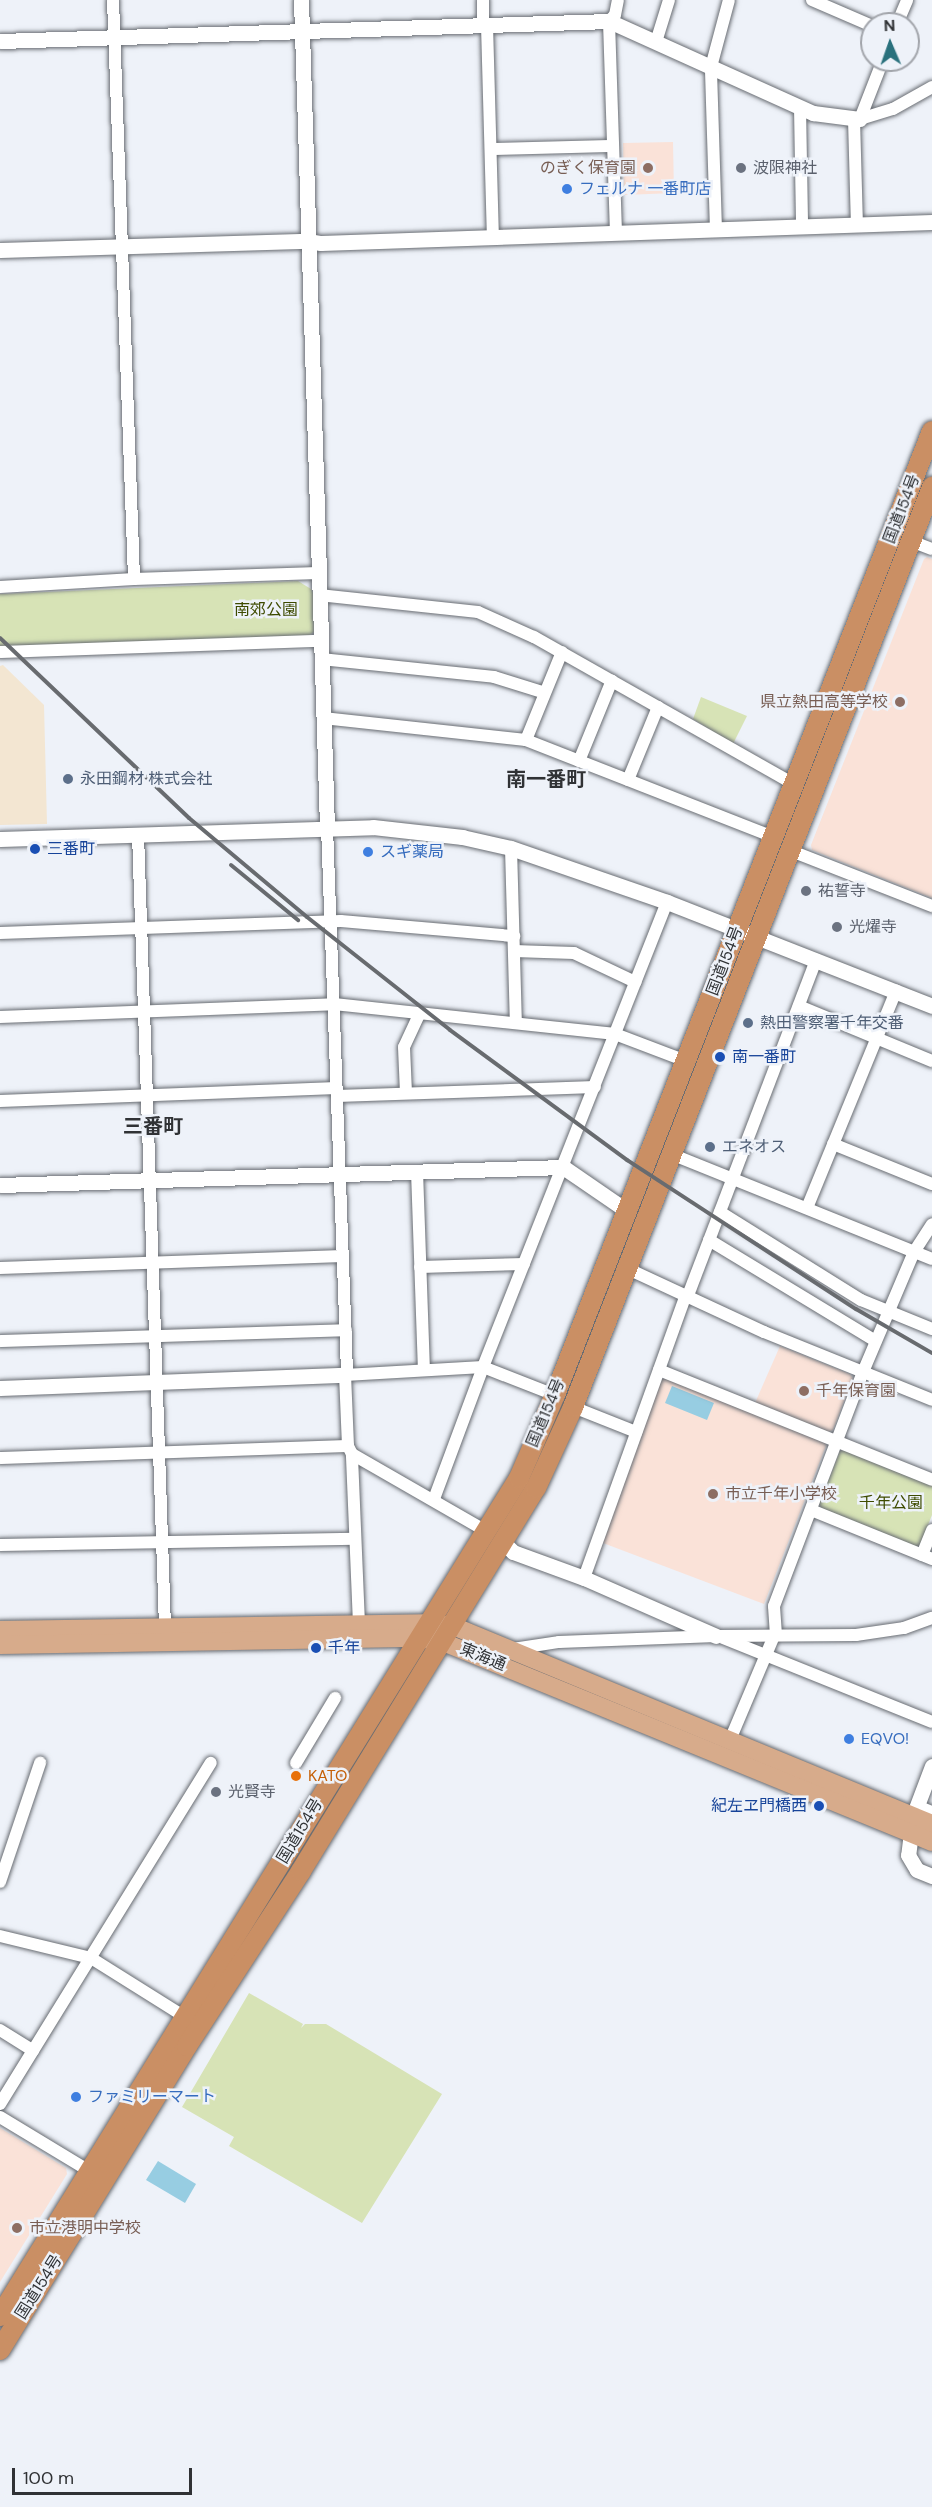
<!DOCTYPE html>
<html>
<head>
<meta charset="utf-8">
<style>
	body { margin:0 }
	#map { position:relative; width:932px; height:2507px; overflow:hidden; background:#eef2f9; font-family:"DM Sans","Noto Sans JP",sans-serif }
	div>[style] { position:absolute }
	.commercial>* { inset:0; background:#f3e6d2 }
	.education>* { inset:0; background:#fae2d8 }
	.green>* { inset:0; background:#d7e3b6 }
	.water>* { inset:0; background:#97cde2 }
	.roads { filter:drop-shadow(0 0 2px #686c72) drop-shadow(0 0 2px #686c72) }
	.minor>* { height:12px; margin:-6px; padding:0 6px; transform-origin:6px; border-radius:6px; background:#fff }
	.tertiary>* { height:15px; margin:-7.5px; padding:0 7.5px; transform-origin:7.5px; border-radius:7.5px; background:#fff }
	.primary>* { height:18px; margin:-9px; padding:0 9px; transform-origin:9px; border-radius:9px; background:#d7ab8b }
	.trunk>* { height:20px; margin:-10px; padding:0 10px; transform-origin:10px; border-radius:10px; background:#ca8f64 }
	.rail>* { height:4px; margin:-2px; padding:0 2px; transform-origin:2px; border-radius:2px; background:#686b6f }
	.dots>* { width:16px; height:16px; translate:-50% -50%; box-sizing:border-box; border:3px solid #eef2f9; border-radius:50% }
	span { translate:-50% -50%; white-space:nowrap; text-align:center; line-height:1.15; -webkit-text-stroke:5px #eef2f9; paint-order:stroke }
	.education-label { font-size:16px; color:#785e54 }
	.right { translate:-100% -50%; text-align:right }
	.left { translate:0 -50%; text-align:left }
	.worship-label { font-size:16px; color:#5b616d }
	.shop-label { font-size:16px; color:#366cbe }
	.street-label { font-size:16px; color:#303235 }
	.park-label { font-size:16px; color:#3e4b00 }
	.service-label { font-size:16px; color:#4e5e75 }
	.transit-label { font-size:16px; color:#164399 }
	.food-label { font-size:16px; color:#c56008 }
	.quarter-label { font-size:20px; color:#303235; font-weight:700 }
	.north { position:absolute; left:860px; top:12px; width:60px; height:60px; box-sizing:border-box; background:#eef2f9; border:2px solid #a2a5ab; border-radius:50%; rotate:358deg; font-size:16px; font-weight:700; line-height:24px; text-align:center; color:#303235 }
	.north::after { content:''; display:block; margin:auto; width:21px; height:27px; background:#2a717d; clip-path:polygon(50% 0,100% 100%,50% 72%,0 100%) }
	.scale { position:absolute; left:12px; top:2468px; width:180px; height:27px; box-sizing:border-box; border:3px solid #303235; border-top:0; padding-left:8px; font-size:18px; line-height:21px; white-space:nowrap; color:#303235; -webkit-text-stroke:4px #eef2f9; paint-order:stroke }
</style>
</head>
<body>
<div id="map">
	<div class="commercial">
		<i style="clip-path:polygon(3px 665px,44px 705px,47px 824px,0 825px,0 666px)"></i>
	</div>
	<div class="education">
		<i style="clip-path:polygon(673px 142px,674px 193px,624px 195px,623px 143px)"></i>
		<i style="clip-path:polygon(927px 557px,932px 559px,932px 898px,812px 850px,811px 845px,924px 559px)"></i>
		<i style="clip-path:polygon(780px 1346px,850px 1374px,853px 1378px,833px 1430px,828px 1432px,755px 1403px)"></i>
		<i style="clip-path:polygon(666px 1378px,825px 1442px,826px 1446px,764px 1604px,603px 1543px,661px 1380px)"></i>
		<i style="clip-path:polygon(0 2128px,66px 2168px,67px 2174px,0 2282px)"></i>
	</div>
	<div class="green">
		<i style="clip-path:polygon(298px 581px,311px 589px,313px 593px,314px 632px,306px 637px,0 647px,0 594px)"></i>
		<i style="clip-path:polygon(701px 697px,747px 716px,733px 744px,693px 719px)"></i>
		<i style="clip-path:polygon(845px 1450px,932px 1485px,932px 1515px,920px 1545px,915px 1547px,822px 1509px,819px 1504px,840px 1451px)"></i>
		<i style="clip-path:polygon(249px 1993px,303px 2024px,301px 2028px,305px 2024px,326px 2024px,442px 2094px,362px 2223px,229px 2146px,234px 2137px,182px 2107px)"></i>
	</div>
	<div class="water">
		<i style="clip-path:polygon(672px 1386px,714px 1403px,707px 1420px,665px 1403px)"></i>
		<i style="clip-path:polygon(158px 2161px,196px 2184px,185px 2203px,146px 2180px)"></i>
	</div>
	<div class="roads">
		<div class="minor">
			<i style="left:113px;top:0;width:579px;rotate:87.92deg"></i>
			<i style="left:483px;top:0;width:25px;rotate:90deg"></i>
			<i style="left:812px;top:0;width:65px;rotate:23.4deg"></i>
			<i style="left:897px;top:24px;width:26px;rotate:-67deg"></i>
			<i style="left:487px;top:25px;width:212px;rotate:88.4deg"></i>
			<i style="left:656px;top:42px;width:44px;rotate:-72.8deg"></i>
			<i style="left:800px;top:107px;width:120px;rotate:89deg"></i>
			<i style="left:854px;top:119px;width:106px;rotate:88.4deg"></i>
			<i style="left:860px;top:119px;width:34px;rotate:-17deg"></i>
			<i style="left:893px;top:109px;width:45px;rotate:-29.4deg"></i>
			<i style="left:860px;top:119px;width:63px;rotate:-68.7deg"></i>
			<i style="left:491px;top:149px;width:122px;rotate:-1.4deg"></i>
			<i style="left:716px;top:230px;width:163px;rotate:-91.8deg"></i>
			<i style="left:711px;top:67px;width:69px;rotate:-75deg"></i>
			<i style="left:616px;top:233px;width:212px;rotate:-91.9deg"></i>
			<i style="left:609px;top:21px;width:8px;rotate:-45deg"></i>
			<i style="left:615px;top:15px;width:15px;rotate:-79deg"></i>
			<i style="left:911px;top:541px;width:22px;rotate:21deg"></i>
			<i style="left:0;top:587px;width:134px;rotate:-3.4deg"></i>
			<i style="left:134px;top:579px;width:184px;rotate:-1.9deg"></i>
			<i style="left:319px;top:595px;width:160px;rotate:6.1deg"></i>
			<i style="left:478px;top:612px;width:61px;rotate:24.1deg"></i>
			<i style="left:534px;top:637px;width:299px;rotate:29.5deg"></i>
			<i style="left:0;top:652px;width:321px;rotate:-2deg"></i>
			<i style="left:321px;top:659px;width:174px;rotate:5.9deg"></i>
			<i style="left:494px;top:677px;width:53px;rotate:17.4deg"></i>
			<i style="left:323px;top:718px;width:204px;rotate:6.2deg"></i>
			<i style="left:526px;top:740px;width:266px;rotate:21.4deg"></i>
			<i style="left:526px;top:740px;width:95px;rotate:-67.8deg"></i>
			<i style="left:579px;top:761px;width:87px;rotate:-67.8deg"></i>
			<i style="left:628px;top:780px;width:79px;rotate:-67.7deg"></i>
			<i style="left:327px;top:827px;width:546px;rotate:87.9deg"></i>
			<i style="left:138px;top:834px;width:793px;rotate:88.05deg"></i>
			<i style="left:511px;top:848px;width:175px;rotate:88.4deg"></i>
			<i style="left:789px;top:850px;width:154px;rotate:21.4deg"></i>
			<i style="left:0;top:933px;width:341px;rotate:-2deg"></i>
			<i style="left:341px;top:921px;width:174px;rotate:5deg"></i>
			<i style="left:514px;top:951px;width:60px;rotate:1.9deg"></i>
			<i style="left:574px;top:953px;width:68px;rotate:25.4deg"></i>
			<i style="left:799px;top:1006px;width:144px;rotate:22.5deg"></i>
			<i style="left:0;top:1017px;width:334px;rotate:-2.2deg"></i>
			<i style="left:334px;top:1004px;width:283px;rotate:6.1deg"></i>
			<i style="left:615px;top:1034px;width:76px;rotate:20.8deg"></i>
			<i style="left:406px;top:1093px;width:46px;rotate:-92.5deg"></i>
			<i style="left:404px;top:1047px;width:38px;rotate:-65deg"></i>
			<i style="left:337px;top:1096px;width:258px;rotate:-2deg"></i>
			<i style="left:0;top:1101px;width:337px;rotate:-2.2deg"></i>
			<i style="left:833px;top:1144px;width:107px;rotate:22deg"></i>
			<i style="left:671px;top:1154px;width:281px;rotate:21.9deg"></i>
			<i style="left:417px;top:1171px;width:199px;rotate:88deg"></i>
			<i style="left:807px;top:1208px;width:235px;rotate:-67.7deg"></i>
			<i style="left:720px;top:1212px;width:166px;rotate:32deg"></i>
			<i style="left:861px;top:1300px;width:77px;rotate:22.2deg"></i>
			<i style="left:709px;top:1240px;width:195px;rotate:31.2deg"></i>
			<i style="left:420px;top:1267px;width:104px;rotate:-1.7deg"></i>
			<i style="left:0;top:1268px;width:343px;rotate:-2deg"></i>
			<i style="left:626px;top:1268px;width:152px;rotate:24.9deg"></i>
			<i style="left:764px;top:1332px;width:181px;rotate:22deg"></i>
			<i style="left:687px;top:1298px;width:362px;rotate:-69.1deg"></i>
			<i style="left:0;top:1341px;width:346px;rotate:-1.8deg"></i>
			<i style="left:659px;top:1370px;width:294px;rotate:21.9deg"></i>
			<i style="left:573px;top:1407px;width:68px;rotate:21.6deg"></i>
			<i style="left:352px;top:1454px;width:155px;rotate:29.9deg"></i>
			<i style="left:0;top:1458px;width:348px;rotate:-2deg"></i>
			<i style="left:434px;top:1499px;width:141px;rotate:-69.6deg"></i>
			<i style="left:483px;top:1367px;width:500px;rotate:-68.41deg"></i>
			<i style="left:811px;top:1510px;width:131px;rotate:22deg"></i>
			<i style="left:0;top:1545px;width:355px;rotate:-1deg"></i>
			<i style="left:922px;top:1555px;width:27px;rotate:-68deg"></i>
			<i style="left:584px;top:1578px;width:299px;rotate:-70.2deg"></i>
			<i style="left:359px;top:1624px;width:170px;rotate:-92.4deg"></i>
			<i style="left:352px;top:1454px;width:9px;rotate:-117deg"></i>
			<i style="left:348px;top:1446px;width:71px;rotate:-92.4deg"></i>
			<i style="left:345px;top:1375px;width:138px;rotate:-3.3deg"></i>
			<i style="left:483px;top:1367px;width:77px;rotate:21.3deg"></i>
			<i style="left:776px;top:1635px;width:29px;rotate:-94deg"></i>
			<i style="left:774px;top:1606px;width:250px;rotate:-69.2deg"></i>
			<i style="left:863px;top:1372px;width:130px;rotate:-67deg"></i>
			<i style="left:914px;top:1252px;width:33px;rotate:-57deg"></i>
			<i style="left:723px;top:1638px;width:225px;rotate:21.9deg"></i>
			<i style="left:513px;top:1649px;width:47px;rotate:-8.7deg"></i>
			<i style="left:559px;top:1642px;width:157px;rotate:-2.2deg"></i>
			<i style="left:716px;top:1636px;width:140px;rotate:-0.4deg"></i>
			<i style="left:856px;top:1635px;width:49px;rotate:-8.3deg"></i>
			<i style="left:904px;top:1628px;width:30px;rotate:-20deg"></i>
			<i style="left:730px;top:1740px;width:113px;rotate:-67.1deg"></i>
			<i style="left:296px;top:1763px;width:76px;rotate:-59deg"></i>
			<i style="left:917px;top:1806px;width:16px;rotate:22deg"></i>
			<i style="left:0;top:1882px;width:126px;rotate:-71.4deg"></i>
			<i style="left:0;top:1936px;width:94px;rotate:13.6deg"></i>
			<i style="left:91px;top:1958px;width:111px;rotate:32.1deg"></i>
			<i style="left:0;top:2030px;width:39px;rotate:32deg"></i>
			<i style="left:0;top:2104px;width:401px;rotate:-58.3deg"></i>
			<i style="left:0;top:2117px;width:110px;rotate:31.2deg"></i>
		</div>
		<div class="tertiary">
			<i style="left:301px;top:0;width:827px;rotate:88.2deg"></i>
			<i style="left:0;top:41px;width:609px;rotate:-1.88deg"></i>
			<i style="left:609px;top:21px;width:224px;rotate:24.3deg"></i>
			<i style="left:813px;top:113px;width:47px;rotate:7.3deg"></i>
			<i style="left:0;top:250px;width:308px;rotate:-1.7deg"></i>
			<i style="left:308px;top:241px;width:13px;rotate:9deg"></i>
			<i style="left:321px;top:243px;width:611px;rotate:-1.97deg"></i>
			<i style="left:0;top:839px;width:373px;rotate:-1.8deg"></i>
			<i style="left:373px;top:827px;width:90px;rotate:6.4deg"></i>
			<i style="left:462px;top:837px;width:50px;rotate:12.7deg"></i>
			<i style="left:511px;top:848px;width:165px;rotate:19.1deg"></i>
			<i style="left:667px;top:902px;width:285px;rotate:21.4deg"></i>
			<i style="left:0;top:1185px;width:563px;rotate:-1.83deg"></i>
			<i style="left:563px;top:1167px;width:78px;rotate:34.5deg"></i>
			<i style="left:0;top:1388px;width:345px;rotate:-2.2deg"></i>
			<i style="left:503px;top:1542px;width:14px;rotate:45deg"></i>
			<i style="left:513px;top:1552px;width:76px;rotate:20.1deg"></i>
			<i style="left:584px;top:1578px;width:144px;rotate:23.7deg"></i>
			<i style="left:932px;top:1766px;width:53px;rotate:110.8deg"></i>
			<i style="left:913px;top:1816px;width:39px;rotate:97deg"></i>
			<i style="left:908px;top:1855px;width:17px;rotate:59deg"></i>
			<i style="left:917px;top:1870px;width:16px;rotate:22deg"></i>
		</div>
		<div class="primary">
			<i style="left:0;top:1630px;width:428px;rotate:-0.9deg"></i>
			<i style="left:428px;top:1623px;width:25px;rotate:7deg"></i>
			<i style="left:453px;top:1626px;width:518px;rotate:22.46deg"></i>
			<i style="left:0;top:1645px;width:419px;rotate:-1deg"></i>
			<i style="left:419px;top:1638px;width:24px;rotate:9deg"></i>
			<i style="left:443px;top:1642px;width:528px;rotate:22.24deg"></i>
		</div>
		<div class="trunk">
			<i style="left:0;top:2316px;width:986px;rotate:-58.23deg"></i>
			<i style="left:519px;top:1478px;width:90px;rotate:-66.6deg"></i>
			<i style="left:555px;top:1395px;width:1035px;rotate:-68.64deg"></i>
			<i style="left:0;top:2350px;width:357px;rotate:-58.4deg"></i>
			<i style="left:187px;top:2046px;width:209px;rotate:-56.9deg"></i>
			<i style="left:301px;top:1871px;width:449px;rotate:-58.5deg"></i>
			<i style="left:536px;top:1488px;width:89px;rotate:-65.4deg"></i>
			<i style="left:573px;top:1407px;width:988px;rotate:-68.68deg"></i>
		</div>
	</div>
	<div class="rail">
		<i style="left:0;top:638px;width:261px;rotate:43.6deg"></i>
		<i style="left:189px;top:818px;width:154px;rotate:40deg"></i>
		<i style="left:307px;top:917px;width:182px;rotate:38.3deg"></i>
		<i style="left:450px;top:1030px;width:220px;rotate:36.3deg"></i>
		<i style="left:627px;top:1160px;width:273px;rotate:33.1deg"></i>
		<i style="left:856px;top:1309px;width:88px;rotate:30.1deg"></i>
		<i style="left:231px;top:865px;width:87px;rotate:39.4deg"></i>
	</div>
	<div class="dots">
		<i style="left:648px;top:168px;background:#8d6e63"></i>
		<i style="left:741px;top:168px;background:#6b7280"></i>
		<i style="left:567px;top:189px;background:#3f7fe0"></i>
		<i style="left:900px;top:702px;background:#8d6e63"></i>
		<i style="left:68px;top:779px;background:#5c6f8a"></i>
		<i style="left:35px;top:849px;background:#1a4fb4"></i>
		<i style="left:368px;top:852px;background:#3f7fe0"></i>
		<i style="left:806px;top:891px;background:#6b7280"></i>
		<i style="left:837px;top:927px;background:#6b7280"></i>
		<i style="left:748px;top:1023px;background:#5c6f8a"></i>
		<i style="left:720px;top:1057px;background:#1a4fb4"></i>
		<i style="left:710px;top:1147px;background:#5c6f8a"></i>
		<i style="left:804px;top:1391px;background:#8d6e63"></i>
		<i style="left:713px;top:1494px;background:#8d6e63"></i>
		<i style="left:316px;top:1648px;background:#1a4fb4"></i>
		<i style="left:849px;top:1739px;background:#3f7fe0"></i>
		<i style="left:296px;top:1776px;background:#e8710a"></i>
		<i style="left:216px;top:1792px;background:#6b7280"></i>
		<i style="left:819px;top:1806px;background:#1a4fb4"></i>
		<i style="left:76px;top:2097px;background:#3f7fe0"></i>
		<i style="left:17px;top:2228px;background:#8d6e63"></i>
	</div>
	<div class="education-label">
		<span class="right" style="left:636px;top:168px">のぎく保育園</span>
		<span class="right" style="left:888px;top:702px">県立熱田高等学校</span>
		<span class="left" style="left:816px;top:1391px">千年保育園</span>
		<span class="left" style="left:725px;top:1494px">市立千年小学校</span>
		<span class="left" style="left:29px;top:2228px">市立港明中学校</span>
	</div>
	<div class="worship-label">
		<span class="left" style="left:753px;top:168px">波限神社</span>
		<span class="left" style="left:818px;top:891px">祐誓寺</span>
		<span class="left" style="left:849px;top:927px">光燿寺</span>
		<span class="left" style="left:228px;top:1792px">光賢寺</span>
	</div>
	<div class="shop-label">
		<span class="left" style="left:579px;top:189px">フェルナ 一番町店</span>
		<span class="left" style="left:380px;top:852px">スギ薬局</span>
		<span class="left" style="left:861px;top:1739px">EQVO!</span>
		<span class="left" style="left:88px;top:2097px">ファミリーマート</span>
	</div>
	<div class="street-label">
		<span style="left:902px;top:509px;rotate:-69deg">国道154号</span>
		<span style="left:725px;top:961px;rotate:-69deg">国道154号</span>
		<span style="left:546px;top:1413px;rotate:-67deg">国道154号</span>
		<span style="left:483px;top:1657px;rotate:22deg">東海通</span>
		<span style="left:300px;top:1831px;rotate:-59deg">国道154号</span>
		<span style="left:39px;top:2287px;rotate:-58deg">国道154号</span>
	</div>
	<div class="park-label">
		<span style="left:266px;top:610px">南郊公園</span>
		<span style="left:891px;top:1503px">千年公園</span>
	</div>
	<div class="service-label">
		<span class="left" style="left:80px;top:779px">永田鋼材 株式会社</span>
		<span class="left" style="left:760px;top:1023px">熱田警察署千年交番</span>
		<span class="left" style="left:722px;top:1147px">エネオス</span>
	</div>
	<div class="transit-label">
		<span class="left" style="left:47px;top:849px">三番町</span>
		<span class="left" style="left:732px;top:1057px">南一番町</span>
		<span class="left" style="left:328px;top:1648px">千年</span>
		<span class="right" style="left:807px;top:1806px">紀左ヱ門橋西</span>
	</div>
	<div class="food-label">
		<span class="left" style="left:308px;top:1776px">KATO</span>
	</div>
	<div class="quarter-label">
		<span style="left:546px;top:779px">南一番町</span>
		<span style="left:153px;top:1126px">三番町</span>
	</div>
	<div class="north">N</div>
	<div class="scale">100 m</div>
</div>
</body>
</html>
